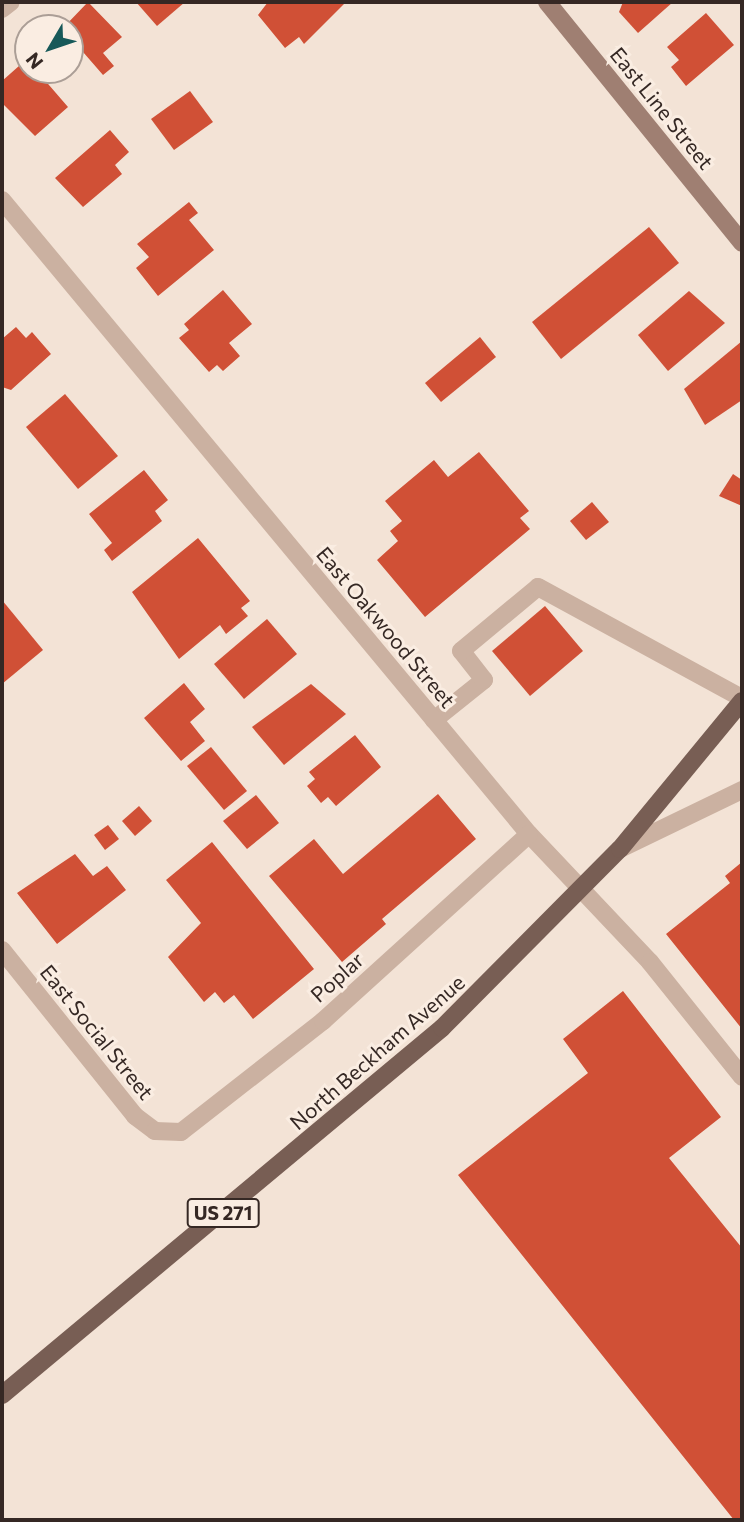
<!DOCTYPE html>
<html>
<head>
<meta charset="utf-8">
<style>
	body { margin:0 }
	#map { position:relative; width:744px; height:1522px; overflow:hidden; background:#f3e3d6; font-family:Commissioner,sans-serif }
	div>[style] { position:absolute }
	.building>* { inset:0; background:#d05036 }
	.lane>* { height:18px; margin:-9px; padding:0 9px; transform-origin:9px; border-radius:9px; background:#cbb1a1 }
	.street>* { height:18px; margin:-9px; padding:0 9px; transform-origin:9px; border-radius:9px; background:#cbb1a1 }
	.secondary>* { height:18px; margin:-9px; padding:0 9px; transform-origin:9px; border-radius:9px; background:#9f7f72 }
	.primary>* { height:18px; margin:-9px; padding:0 9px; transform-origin:9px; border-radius:9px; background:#785e54 }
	span { translate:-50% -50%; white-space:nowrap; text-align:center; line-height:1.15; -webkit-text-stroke:6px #faede2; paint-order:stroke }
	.shield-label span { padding:2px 5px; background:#faede2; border:2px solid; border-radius:5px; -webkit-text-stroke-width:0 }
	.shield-label { font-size:19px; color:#352824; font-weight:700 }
	.street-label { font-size:21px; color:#352824 }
	.frame { position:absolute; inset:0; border:4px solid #352824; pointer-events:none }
	.north { position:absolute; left:14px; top:14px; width:70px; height:70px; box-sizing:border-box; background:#faede2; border:2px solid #ab9e96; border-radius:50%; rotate:231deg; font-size:19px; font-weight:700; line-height:28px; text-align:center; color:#352824 }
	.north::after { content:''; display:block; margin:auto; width:24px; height:32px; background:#175959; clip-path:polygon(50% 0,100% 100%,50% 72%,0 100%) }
</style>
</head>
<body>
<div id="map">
	<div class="building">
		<i style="clip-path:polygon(88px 2px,122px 37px,103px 53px,114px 66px,103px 75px,70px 37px,70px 28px,63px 28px)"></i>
		<i style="clip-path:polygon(136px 2px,185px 2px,157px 26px)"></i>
		<i style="clip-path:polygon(268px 2px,346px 2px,304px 44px,299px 37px,285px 48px,258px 15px)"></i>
		<i style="clip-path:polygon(623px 2px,673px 2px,638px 33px,619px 12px)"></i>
		<i style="clip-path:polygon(706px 13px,734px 45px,686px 86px,671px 67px,679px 60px,667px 47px)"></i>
		<i style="clip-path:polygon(28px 58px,28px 70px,36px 70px,68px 107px,35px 136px,2px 103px,2px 81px)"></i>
		<i style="clip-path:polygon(190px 91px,213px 122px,174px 150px,151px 119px)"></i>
		<i style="clip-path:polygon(110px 130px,129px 152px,115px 165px,122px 174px,83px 207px,55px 178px)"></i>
		<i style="clip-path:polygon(189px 202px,198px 213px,189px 220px,214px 250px,158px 296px,136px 268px,149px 257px,137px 244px)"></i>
		<i style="clip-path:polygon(649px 227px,679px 263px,561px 359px,532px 322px)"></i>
		<i style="clip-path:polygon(223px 290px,252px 324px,229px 343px,240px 356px,223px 371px,217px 365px,209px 372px,179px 338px,189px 330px,184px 324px)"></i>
		<i style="clip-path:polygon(689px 291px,725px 323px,668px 371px,638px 335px)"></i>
		<i style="clip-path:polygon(16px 327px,26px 338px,32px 332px,51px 354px,11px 390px,2px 387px,2px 339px)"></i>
		<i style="clip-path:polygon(480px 337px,496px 357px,441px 402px,425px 383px)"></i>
		<i style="clip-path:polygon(742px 341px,742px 400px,705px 425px,684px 389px)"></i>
		<i style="clip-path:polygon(65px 394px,118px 456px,78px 489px,26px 427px)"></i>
		<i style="clip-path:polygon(479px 452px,529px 511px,520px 518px,530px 529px,425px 617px,377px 560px,398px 541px,390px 531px,402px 521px,385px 501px,434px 460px,448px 477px)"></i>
		<i style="clip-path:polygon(144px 470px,168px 500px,155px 511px,162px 521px,112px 561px,104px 550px,112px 543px,89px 514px)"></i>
		<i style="clip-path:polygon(733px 474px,742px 480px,742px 506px,719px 496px)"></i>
		<i style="clip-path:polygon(592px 502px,609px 522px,586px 540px,570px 521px)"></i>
		<i style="clip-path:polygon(198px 538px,250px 601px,241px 608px,248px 616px,226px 634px,220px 625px,179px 659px,132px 592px)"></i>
		<i style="clip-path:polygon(2px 600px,43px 650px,2px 684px)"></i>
		<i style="clip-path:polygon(545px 606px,583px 651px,530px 696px,492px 651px)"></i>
		<i style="clip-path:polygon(267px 619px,297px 654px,244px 699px,214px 664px)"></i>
		<i style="clip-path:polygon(184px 683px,205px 709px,190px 722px,205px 741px,181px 761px,144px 718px)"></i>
		<i style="clip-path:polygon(311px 684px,346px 714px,284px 765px,252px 727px)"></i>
		<i style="clip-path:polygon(355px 735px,381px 767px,336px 806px,328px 797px,321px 803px,307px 786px,315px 779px,309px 772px)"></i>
		<i style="clip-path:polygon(211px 747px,247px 791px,224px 810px,187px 766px)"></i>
		<i style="clip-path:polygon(438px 794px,476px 839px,382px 919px,386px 924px,342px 962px,269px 876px,314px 839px,343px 874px)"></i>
		<i style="clip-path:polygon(256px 795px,279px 823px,247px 849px,223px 821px)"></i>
		<i style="clip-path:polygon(139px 806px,152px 821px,135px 836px,122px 821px)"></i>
		<i style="clip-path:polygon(108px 825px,119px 839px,105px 850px,94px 835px)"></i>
		<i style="clip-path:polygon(212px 842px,314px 969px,253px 1019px,234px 995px,224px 1003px,215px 992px,204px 1002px,168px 957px,201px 923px,166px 880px)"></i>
		<i style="clip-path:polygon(75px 854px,93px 876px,107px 866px,126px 890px,57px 944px,17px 893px)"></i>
		<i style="clip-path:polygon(742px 862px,742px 1029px,666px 934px,730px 883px,725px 876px)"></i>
		<i style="clip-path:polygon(623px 991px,721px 1117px,669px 1158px,742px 1248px,742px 1520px,734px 1520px,458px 1175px,588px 1073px,563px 1039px)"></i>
	</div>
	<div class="lane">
		<i style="left:434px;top:720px;width:64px;rotate:-38.7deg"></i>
		<i style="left:484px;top:680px;width:37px;rotate:-128deg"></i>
		<i style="left:461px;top:651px;width:100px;rotate:-39.7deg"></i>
		<i style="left:538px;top:587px;width:232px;rotate:28.6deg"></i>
	</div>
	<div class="street">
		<i style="left:2px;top:9px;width:11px;rotate:-38deg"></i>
		<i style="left:2px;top:200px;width:824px;rotate:50.27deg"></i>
		<i style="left:529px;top:834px;width:176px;rotate:46.6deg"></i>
		<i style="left:650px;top:962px;width:147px;rotate:51.3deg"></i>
		<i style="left:620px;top:849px;width:136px;rotate:-25.8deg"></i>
		<i style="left:2px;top:950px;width:213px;rotate:51.3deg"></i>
		<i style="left:135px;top:1116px;width:25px;rotate:37deg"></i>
		<i style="left:155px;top:1131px;width:26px;rotate:2deg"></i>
		<i style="left:181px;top:1132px;width:180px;rotate:-38deg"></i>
		<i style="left:323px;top:1021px;width:278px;rotate:-42.2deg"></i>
	</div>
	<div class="secondary">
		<i style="left:547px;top:2px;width:310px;rotate:51deg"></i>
	</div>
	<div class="primary">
		<i style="left:2px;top:1395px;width:573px;rotate:-39.83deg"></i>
		<i style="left:442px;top:1028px;width:252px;rotate:-45.2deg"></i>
		<i style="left:620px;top:849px;width:192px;rotate:-50.5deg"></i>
	</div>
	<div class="shield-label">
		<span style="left:223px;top:1213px">US 271</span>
	</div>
	<div class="street-label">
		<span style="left:662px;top:108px;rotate:51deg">East Line Street</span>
		<span style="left:386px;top:627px;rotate:50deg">East Oakwood Street</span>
		<span style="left:337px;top:977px;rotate:-42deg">Poplar</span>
		<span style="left:97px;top:1032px;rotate:51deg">East Social Street</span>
		<span style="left:377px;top:1052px;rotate:-41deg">North Beckham Avenue</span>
	</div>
	<div class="frame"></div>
	<div class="north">N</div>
</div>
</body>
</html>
